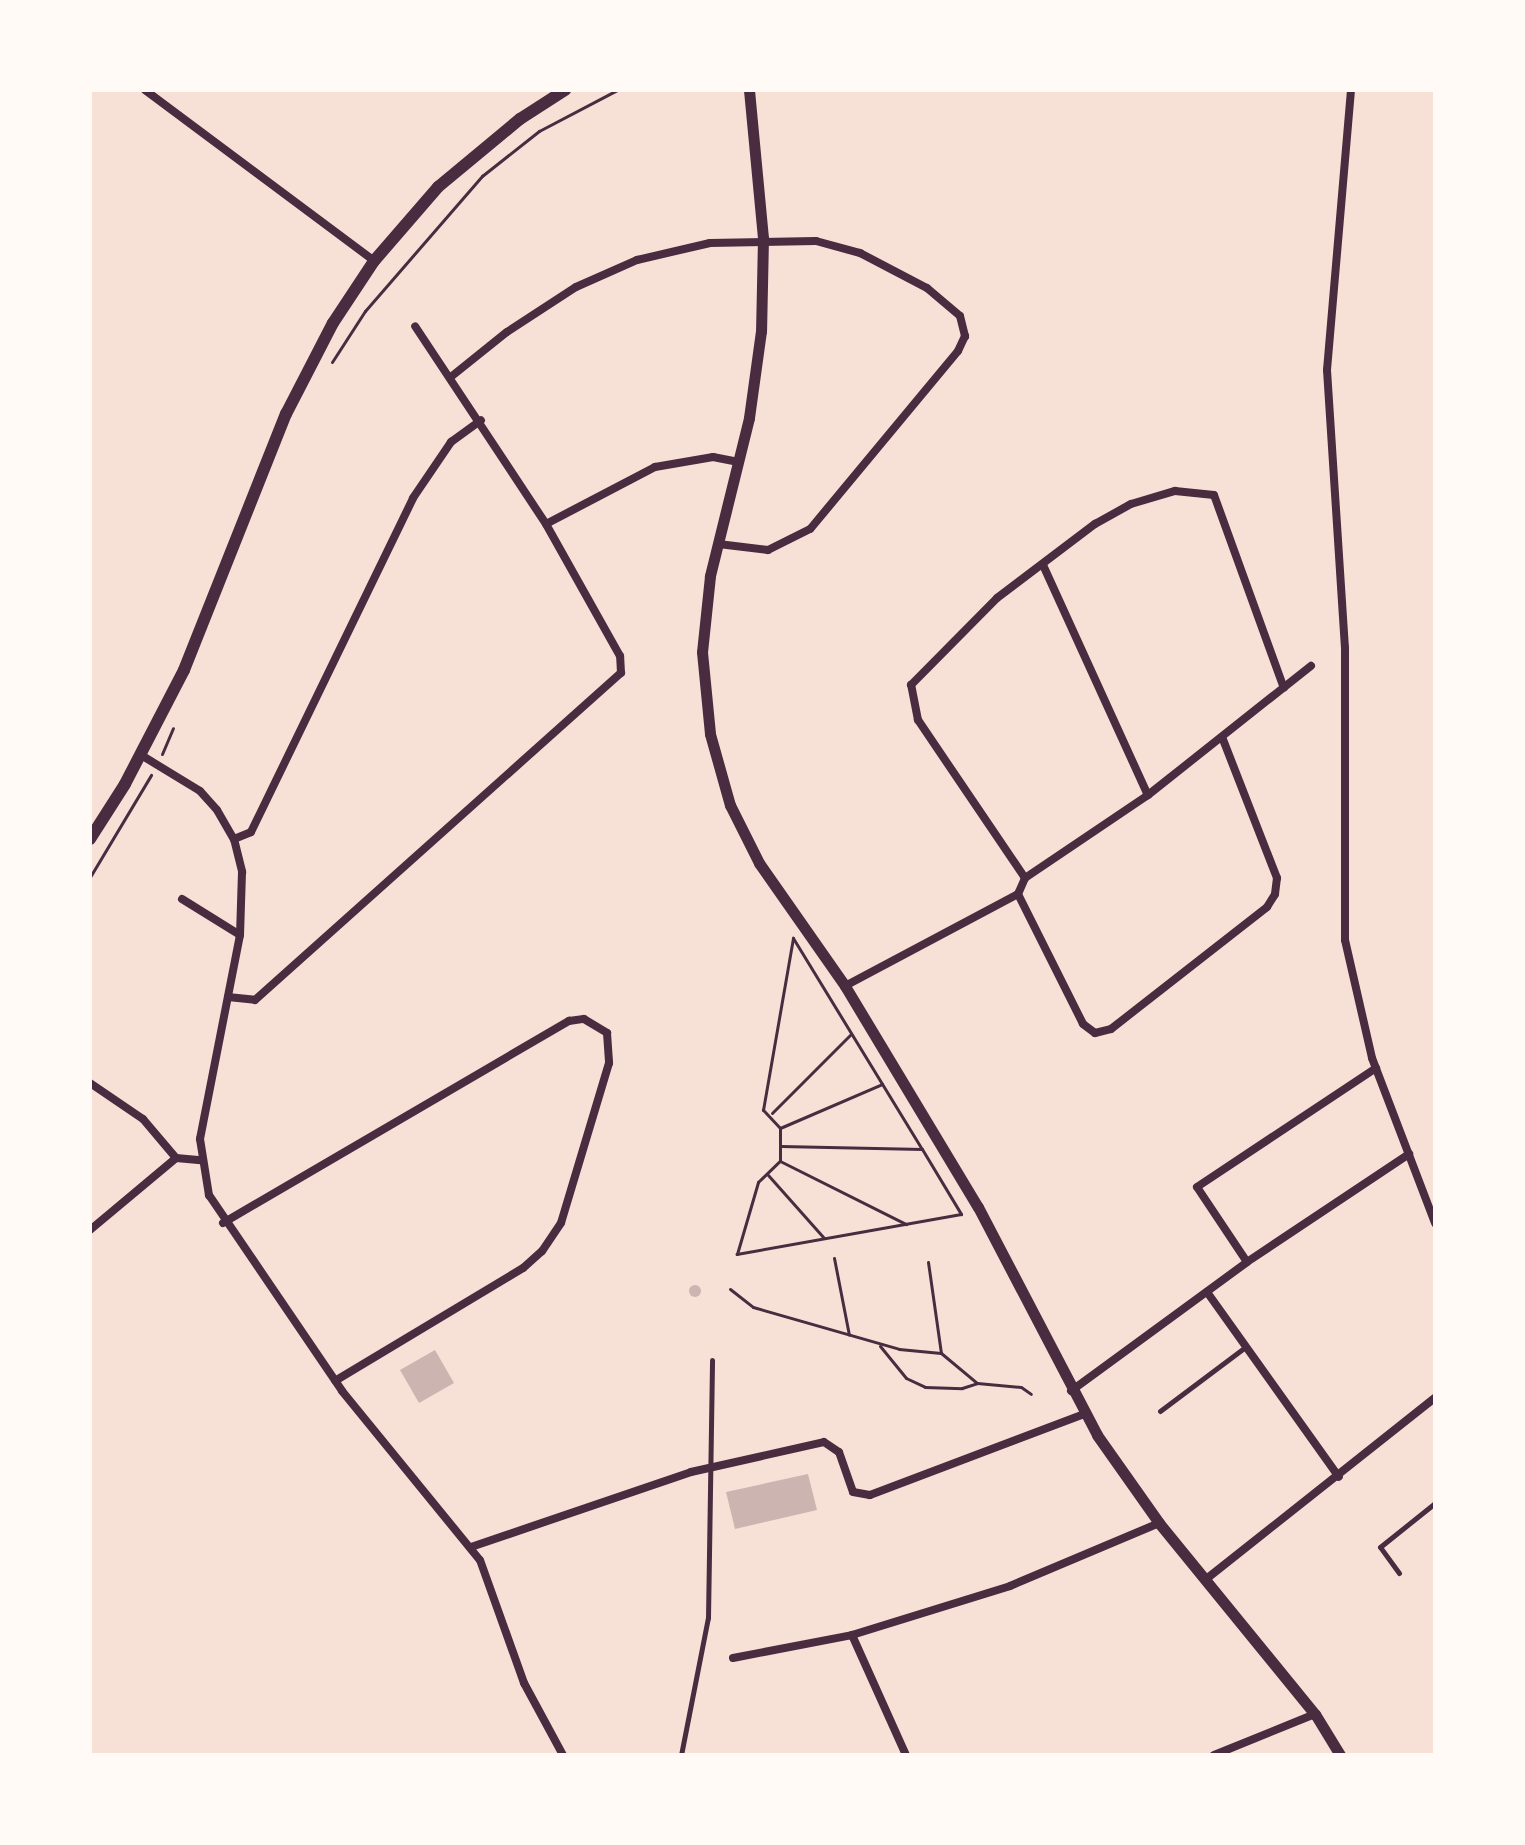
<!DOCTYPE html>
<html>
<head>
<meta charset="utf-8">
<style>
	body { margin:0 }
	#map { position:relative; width:1525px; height:1845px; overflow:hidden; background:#f7e1d7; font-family:"PT Sans",sans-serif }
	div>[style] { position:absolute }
	.building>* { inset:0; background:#ccb4b1 }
	.round { border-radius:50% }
	.path>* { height:3px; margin:-1.5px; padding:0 1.5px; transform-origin:1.5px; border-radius:1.5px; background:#4a2c40 }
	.service>* { height:5px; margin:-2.5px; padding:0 2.5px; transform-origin:2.5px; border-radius:2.5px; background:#4a2c40 }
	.minor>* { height:8px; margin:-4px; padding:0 4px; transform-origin:4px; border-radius:4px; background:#4a2c40 }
	.tertiary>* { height:11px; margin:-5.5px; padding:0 5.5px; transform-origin:5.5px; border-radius:5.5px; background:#4a2c40 }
	.secondary>* { height:12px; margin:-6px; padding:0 6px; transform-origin:6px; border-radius:6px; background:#4a2c40 }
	span { translate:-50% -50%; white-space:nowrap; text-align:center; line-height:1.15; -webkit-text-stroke:8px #fffaf5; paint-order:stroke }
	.frame { position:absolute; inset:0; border:92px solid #fffaf5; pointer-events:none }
</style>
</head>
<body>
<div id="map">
	<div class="building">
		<i class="round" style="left:689px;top:1285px;width:12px;height:12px"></i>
		<i style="clip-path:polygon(435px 1350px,454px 1383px,419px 1403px,400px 1370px)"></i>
		<i style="clip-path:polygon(808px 1474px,817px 1510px,735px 1529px,726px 1492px)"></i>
	</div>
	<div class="path">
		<i style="left:332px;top:362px;width:61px;rotate:-57.1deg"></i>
		<i style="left:365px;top:311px;width:179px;rotate:-49.1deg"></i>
		<i style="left:482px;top:176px;width:73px;rotate:-38.3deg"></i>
		<i style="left:539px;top:131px;width:88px;rotate:-27.7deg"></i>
		<i style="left:162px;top:754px;width:28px;rotate:-67deg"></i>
		<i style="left:90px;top:877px;width:119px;rotate:-59.1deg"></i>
		<i style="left:793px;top:938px;width:247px;rotate:58.6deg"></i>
		<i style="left:922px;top:1149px;width:76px;rotate:59deg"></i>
		<i style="left:961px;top:1214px;width:228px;rotate:169.9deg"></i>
		<i style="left:737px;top:1254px;width:75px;rotate:-73.7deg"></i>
		<i style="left:758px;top:1182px;width:30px;rotate:-44deg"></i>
		<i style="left:780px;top:1161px;width:33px;rotate:-90deg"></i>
		<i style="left:780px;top:1128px;width:25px;rotate:-133deg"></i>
		<i style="left:763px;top:1110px;width:175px;rotate:-80.1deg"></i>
		<i style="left:772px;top:1113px;width:112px;rotate:-45deg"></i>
		<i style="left:780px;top:1128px;width:111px;rotate:-23.3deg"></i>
		<i style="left:781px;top:1146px;width:141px;rotate:1.2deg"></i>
		<i style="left:780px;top:1161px;width:141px;rotate:26.6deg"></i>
		<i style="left:768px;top:1175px;width:84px;rotate:48.4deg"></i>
		<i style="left:834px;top:1258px;width:78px;rotate:79deg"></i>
		<i style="left:928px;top:1262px;width:92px;rotate:81.9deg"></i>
		<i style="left:730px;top:1289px;width:29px;rotate:38deg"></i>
		<i style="left:753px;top:1307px;width:152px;rotate:16deg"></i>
		<i style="left:899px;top:1349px;width:42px;rotate:5.4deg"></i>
		<i style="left:941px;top:1353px;width:47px;rotate:39.8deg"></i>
		<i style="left:977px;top:1383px;width:44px;rotate:5.2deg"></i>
		<i style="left:1021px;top:1387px;width:12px;rotate:35deg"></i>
		<i style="left:880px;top:1346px;width:41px;rotate:50.9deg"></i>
		<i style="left:906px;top:1378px;width:21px;rotate:25deg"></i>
		<i style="left:925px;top:1387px;width:37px;rotate:2deg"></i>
		<i style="left:962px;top:1388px;width:16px;rotate:-18deg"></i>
	</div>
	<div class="service">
		<i style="left:1160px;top:1411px;width:105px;rotate:-36.9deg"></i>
		<i style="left:1399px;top:1573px;width:32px;rotate:-126deg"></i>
		<i style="left:1380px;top:1547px;width:70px;rotate:-38.7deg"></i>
		<i style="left:681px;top:1755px;width:140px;rotate:-78.9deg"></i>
		<i style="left:708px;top:1618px;width:258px;rotate:-89.1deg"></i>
	</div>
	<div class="minor">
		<i style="left:145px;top:90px;width:286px;rotate:36.7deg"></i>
		<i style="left:1351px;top:90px;width:281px;rotate:94.9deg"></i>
		<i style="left:1327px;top:370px;width:279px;rotate:86.3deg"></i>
		<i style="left:1345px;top:648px;width:292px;rotate:90deg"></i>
		<i style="left:1345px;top:940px;width:121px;rotate:77.1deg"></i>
		<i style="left:1372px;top:1058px;width:177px;rotate:69.1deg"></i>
		<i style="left:452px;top:376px;width:70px;rotate:-38.7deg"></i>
		<i style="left:507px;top:332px;width:82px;rotate:-33.1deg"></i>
		<i style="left:576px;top:287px;width:67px;rotate:-23.9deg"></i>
		<i style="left:637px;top:260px;width:75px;rotate:-13.1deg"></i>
		<i style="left:710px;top:243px;width:106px;rotate:-1.1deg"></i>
		<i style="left:816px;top:241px;width:46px;rotate:15.3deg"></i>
		<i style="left:860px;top:253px;width:76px;rotate:27.6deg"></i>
		<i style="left:927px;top:288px;width:43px;rotate:40.3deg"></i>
		<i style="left:960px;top:316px;width:21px;rotate:76deg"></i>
		<i style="left:965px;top:336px;width:17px;rotate:115deg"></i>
		<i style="left:958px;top:351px;width:231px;rotate:129.7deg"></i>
		<i style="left:810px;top:529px;width:47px;rotate:153.4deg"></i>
		<i style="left:768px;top:550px;width:50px;rotate:-173.2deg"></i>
		<i style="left:546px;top:524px;width:123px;rotate:-27.6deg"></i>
		<i style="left:655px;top:467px;width:59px;rotate:-9.8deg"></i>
		<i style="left:713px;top:457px;width:26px;rotate:11deg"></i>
		<i style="left:1043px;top:565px;width:253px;rotate:65.5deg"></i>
		<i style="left:141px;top:755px;width:69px;rotate:31.4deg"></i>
		<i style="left:200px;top:791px;width:25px;rotate:48deg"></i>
		<i style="left:217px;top:810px;width:34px;rotate:60deg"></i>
		<i style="left:234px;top:839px;width:34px;rotate:76deg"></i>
		<i style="left:242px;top:872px;width:63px;rotate:91.8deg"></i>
		<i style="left:240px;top:935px;width:208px;rotate:101.1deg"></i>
		<i style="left:200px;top:1139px;width:57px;rotate:80.9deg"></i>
		<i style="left:209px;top:1195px;width:237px;rotate:55.8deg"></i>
		<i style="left:342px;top:1391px;width:218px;rotate:50.8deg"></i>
		<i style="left:480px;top:1560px;width:131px;rotate:70.3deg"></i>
		<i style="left:524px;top:1683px;width:82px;rotate:61.6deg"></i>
		<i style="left:234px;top:839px;width:18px;rotate:-22deg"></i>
		<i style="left:251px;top:832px;width:371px;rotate:-64.1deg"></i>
		<i style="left:413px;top:498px;width:68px;rotate:-55.8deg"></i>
		<i style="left:451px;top:442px;width:37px;rotate:-36deg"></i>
		<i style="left:1025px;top:878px;width:191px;rotate:-124.1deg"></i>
		<i style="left:918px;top:720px;width:36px;rotate:-101deg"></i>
		<i style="left:911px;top:685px;width:122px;rotate:-45.3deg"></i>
		<i style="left:997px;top:598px;width:123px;rotate:-37.1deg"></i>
		<i style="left:1095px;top:524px;width:41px;rotate:-29.1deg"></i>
		<i style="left:1131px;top:504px;width:46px;rotate:-16.5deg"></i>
		<i style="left:1175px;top:491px;width:39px;rotate:6deg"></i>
		<i style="left:1214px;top:495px;width:205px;rotate:70.1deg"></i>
		<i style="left:1018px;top:894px;width:145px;rotate:63.4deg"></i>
		<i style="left:1083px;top:1024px;width:15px;rotate:37deg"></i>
		<i style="left:1095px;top:1033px;width:16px;rotate:-14deg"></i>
		<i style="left:1111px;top:1029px;width:198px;rotate:-38deg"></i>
		<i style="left:1267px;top:907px;width:15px;rotate:-58deg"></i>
		<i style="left:1275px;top:894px;width:16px;rotate:-83deg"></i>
		<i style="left:1277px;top:878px;width:151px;rotate:-111.3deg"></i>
		<i style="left:182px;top:899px;width:68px;rotate:31.8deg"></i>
		<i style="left:845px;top:986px;width:196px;rotate:-28deg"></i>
		<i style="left:1018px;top:894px;width:17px;rotate:-66deg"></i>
		<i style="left:1025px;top:878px;width:148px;rotate:-34deg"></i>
		<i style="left:1148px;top:795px;width:208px;rotate:-38.4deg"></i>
		<i style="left:228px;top:997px;width:27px;rotate:6deg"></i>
		<i style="left:255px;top:1000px;width:491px;rotate:-41.8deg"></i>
		<i style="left:621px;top:673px;width:17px;rotate:-93deg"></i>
		<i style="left:620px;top:656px;width:151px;rotate:-119.3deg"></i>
		<i style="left:546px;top:524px;width:237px;rotate:-123.5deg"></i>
		<i style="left:90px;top:1083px;width:64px;rotate:34.2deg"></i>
		<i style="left:143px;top:1119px;width:51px;rotate:49.8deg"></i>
		<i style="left:176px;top:1158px;width:25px;rotate:5deg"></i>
		<i style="left:223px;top:1223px;width:401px;rotate:-30.3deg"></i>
		<i style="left:569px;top:1021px;width:15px;rotate:-8deg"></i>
		<i style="left:584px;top:1019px;width:27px;rotate:31deg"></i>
		<i style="left:607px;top:1033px;width:30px;rotate:86deg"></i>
		<i style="left:609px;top:1063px;width:167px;rotate:106.7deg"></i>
		<i style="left:561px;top:1223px;width:34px;rotate:124deg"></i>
		<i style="left:542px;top:1251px;width:25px;rotate:138deg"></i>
		<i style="left:523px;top:1268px;width:219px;rotate:149deg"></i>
		<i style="left:90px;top:1230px;width:112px;rotate:-39.9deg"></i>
		<i style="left:1247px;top:1262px;width:90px;rotate:-123.7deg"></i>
		<i style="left:1197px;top:1187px;width:215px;rotate:-33.6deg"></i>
		<i style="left:1207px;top:1292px;width:227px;rotate:54.5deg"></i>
		<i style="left:1071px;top:1391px;width:218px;rotate:-36.2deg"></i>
		<i style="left:1247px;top:1262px;width:195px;rotate:-33.7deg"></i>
		<i style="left:471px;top:1547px;width:232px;rotate:-18.8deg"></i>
		<i style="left:691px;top:1472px;width:136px;rotate:-12.7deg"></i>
		<i style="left:824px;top:1442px;width:18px;rotate:34deg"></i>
		<i style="left:839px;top:1452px;width:42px;rotate:70.7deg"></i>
		<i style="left:853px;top:1492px;width:17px;rotate:10deg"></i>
		<i style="left:870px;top:1495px;width:229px;rotate:-20.7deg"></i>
		<i style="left:1205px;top:1580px;width:293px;rotate:-38.4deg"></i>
		<i style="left:852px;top:1635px;width:132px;rotate:65.8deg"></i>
		<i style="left:733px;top:1658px;width:121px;rotate:-10.9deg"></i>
		<i style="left:852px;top:1635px;width:165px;rotate:-17.2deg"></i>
		<i style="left:1010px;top:1586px;width:162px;rotate:-22.9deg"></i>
		<i style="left:1214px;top:1755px;width:109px;rotate:-22.1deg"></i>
	</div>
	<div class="tertiary">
		<i style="left:749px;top:90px;width:149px;rotate:84.6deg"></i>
		<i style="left:763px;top:238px;width:93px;rotate:91.2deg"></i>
		<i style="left:761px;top:331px;width:88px;rotate:97.9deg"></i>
		<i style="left:749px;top:418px;width:163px;rotate:103.9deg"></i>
		<i style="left:710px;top:576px;width:76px;rotate:96deg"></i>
		<i style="left:702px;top:652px;width:82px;rotate:84.4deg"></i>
		<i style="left:710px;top:734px;width:74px;rotate:74.3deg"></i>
		<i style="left:730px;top:805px;width:65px;rotate:63.4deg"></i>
		<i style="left:759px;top:863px;width:150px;rotate:55deg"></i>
		<i style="left:845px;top:986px;width:258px;rotate:59deg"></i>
		<i style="left:978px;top:1207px;width:257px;rotate:62.4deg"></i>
		<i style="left:1097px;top:1435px;width:108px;rotate:54.8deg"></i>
		<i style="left:1159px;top:1523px;width:247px;rotate:50.8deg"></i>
		<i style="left:1315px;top:1714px;width:48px;rotate:58.6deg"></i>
	</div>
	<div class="secondary">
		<i style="left:90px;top:839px;width:65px;rotate:-57.5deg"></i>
		<i style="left:125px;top:784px;width:128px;rotate:-62.6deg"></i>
		<i style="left:184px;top:670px;width:276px;rotate:-68.3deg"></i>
		<i style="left:286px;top:414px;width:102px;rotate:-62.7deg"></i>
		<i style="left:333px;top:323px;width:74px;rotate:-56.5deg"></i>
		<i style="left:374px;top:261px;width:98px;rotate:-49.1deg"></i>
		<i style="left:438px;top:187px;width:107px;rotate:-39.7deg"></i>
		<i style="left:520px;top:119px;width:54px;rotate:-32.8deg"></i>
	</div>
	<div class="frame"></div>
</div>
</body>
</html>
